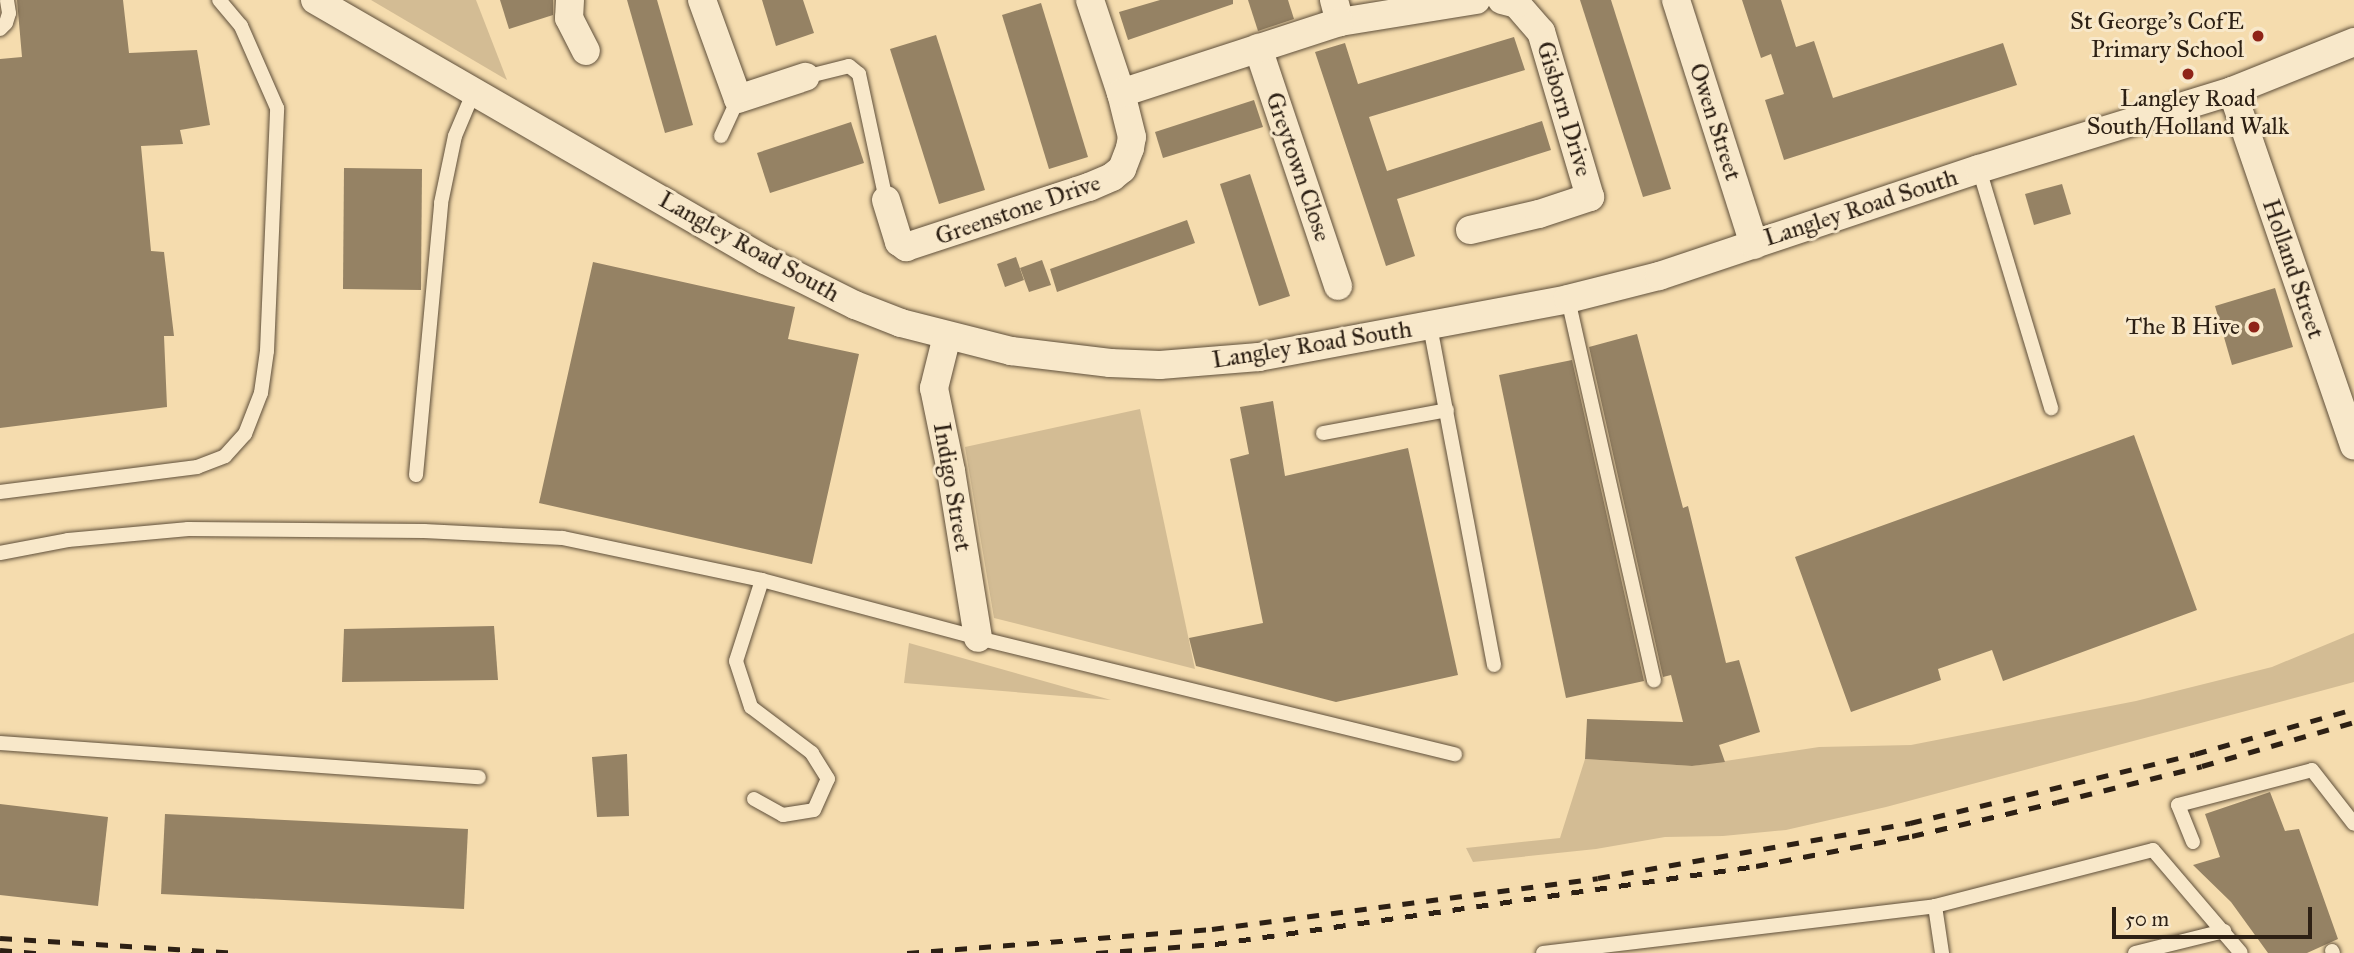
<!DOCTYPE html>
<html>
<head>
<meta charset="utf-8">
<style>
	body { margin:0 }
	#map { position:relative; width:2354px; height:953px; overflow:hidden; background:#f5dcae; font-family:"IM FELL Great Primer",serif }
	div>[style] { position:absolute }
	.green>* { inset:0; background:#d3bc94 }
	.building>* { inset:0; background:#958264 }
	.roads { filter:drop-shadow(0 0 2px #5f4f3a) drop-shadow(0 0 2px #5f4f3a) }
	.lane>* { height:14px; margin:-7px; padding:0 7px; transform-origin:7px; border-radius:7px; background:#f8e8ca }
	.street>* { height:28px; margin:-14px; padding:0 14px; transform-origin:14px; border-radius:14px; background:#f8e8ca }
	.rail>* { height:5px; margin-top:-2.5px; transform-origin:0; background:repeating-linear-gradient(90deg,#2d2014 0 12px,transparent 0 24px) }
	.dots>* { width:19px; height:19px; translate:-50% -50%; box-sizing:border-box; border:4px solid #f8e8ca; border-radius:50% }
	span { translate:-50% -50%; white-space:nowrap; text-align:center; line-height:1.15; -webkit-text-stroke:6px #f8e8ca; paint-order:stroke }
	.poi-label { font-size:24px; color:#2d2014 }
	.right { translate:-100% -50%; text-align:right }
	.street-label { font-size:24px; color:#2d2014 }
	.scale { position:absolute; left:2112px; top:907px; width:200px; height:32px; box-sizing:border-box; border:4px solid #2d2014; border-top:0; padding-left:9px; font-size:21px; line-height:24px; white-space:nowrap; color:#2d2014; -webkit-text-stroke:5px #f8e8ca; paint-order:stroke }
</style>
</head>
<body>
<div id="map">
	<div class="green">
		<i style="clip-path:polygon(371px 0,476px 0,507px 80px)"></i>
		<i style="clip-path:polygon(1140px 409px,1195px 669px,994px 618px,965px 447px)"></i>
		<i style="clip-path:polygon(2354px 633px,2354px 682px,1886px 807px,1786px 830px,1723px 836px,1665px 837px,1596px 849px,1473px 862px,1466px 848px,1560px 838px,1585px 759px,1692px 766px,1819px 747px,1911px 745px,2136px 701px,2272px 667px)"></i>
		<i style="clip-path:polygon(909px 643px,1111px 700px,904px 683px)"></i>
	</div>
	<div class="building">
		<i style="clip-path:polygon(17px 0,123px 0,129px 53px,197px 50px,210px 125px,180px 130px,183px 144px,141px 146px,151px 251px,164px 252px,174px 336px,164px 336px,167px 407px,0 428px,0 59px,22px 57px)"></i>
		<i style="clip-path:polygon(500px 0,553px 0,553px 15px,509px 29px)"></i>
		<i style="clip-path:polygon(627px 0,657px 0,693px 125px,665px 133px)"></i>
		<i style="clip-path:polygon(762px 0,803px 0,814px 33px,776px 46px)"></i>
		<i style="clip-path:polygon(1160px 0,1233px 0,1233px 4px,1128px 40px,1119px 12px)"></i>
		<i style="clip-path:polygon(1248px 0,1288px 0,1294px 19px,1258px 31px)"></i>
		<i style="clip-path:polygon(1580px 0,1611px 0,1671px 189px,1643px 197px)"></i>
		<i style="clip-path:polygon(1742px 0,1781px 0,1796px 47px,1814px 41px,1833px 98px,2003px 43px,2017px 85px,1784px 160px,1765px 100px,1784px 94px,1771px 54px,1761px 58px)"></i>
		<i style="clip-path:polygon(1041px 3px,1088px 157px,1049px 169px,1002px 15px)"></i>
		<i style="clip-path:polygon(936px 35px,985px 190px,939px 204px,890px 49px)"></i>
		<i style="clip-path:polygon(1514px 37px,1525px 70px,1369px 117px,1387px 171px,1542px 121px,1551px 150px,1397px 199px,1415px 256px,1386px 266px,1315px 52px,1345px 43px,1358px 84px)"></i>
		<i style="clip-path:polygon(1254px 100px,1263px 127px,1163px 158px,1155px 132px)"></i>
		<i style="clip-path:polygon(851px 122px,864px 163px,770px 193px,757px 153px)"></i>
		<i style="clip-path:polygon(344px 168px,422px 169px,421px 290px,343px 289px)"></i>
		<i style="clip-path:polygon(1250px 174px,1290px 296px,1259px 306px,1220px 184px)"></i>
		<i style="clip-path:polygon(2062px 184px,2071px 214px,2034px 225px,2025px 194px)"></i>
		<i style="clip-path:polygon(1187px 220px,1195px 243px,1057px 292px,1050px 269px)"></i>
		<i style="clip-path:polygon(1016px 257px,1024px 280px,1005px 287px,997px 264px)"></i>
		<i style="clip-path:polygon(1042px 260px,1051px 285px,1029px 292px,1020px 268px)"></i>
		<i style="clip-path:polygon(593px 262px,795px 307px,788px 339px,859px 354px,812px 564px,539px 503px)"></i>
		<i style="clip-path:polygon(2275px 288px,2293px 347px,2232px 365px,2215px 306px)"></i>
		<i style="clip-path:polygon(1637px 334px,1683px 508px,1688px 506px,1726px 663px,1739px 660px,1760px 732px,1719px 745px,1725px 762px,1692px 766px,1585px 759px,1587px 719px,1683px 722px,1671px 675px,1663px 677px,1589px 347px)"></i>
		<i style="clip-path:polygon(1572px 360px,1644px 681px,1566px 698px,1499px 375px)"></i>
		<i style="clip-path:polygon(1273px 401px,1285px 476px,1408px 448px,1458px 675px,1336px 702px,1196px 666px,1189px 638px,1263px 623px,1230px 459px,1249px 454px,1240px 407px)"></i>
		<i style="clip-path:polygon(2134px 435px,2197px 610px,2003px 681px,1992px 650px,1938px 669px,1941px 680px,1851px 712px,1795px 557px)"></i>
		<i style="clip-path:polygon(494px 626px,498px 680px,342px 682px,344px 629px)"></i>
		<i style="clip-path:polygon(627px 754px,629px 816px,597px 817px,592px 757px)"></i>
		<i style="clip-path:polygon(2270px 792px,2285px 831px,2299px 829px,2338px 939px,2307px 953px,2268px 953px,2231px 902px,2193px 865px,2220px 857px,2205px 814px)"></i>
		<i style="clip-path:polygon(0 804px,108px 817px,98px 906px,0 895px)"></i>
		<i style="clip-path:polygon(165px 814px,468px 829px,464px 909px,161px 894px)"></i>
	</div>
	<div class="roads">
		<div class="lane">
			<i style="left:0;top:29px;width:8px;rotate:-45deg"></i>
			<i style="left:6px;top:23px;width:10px;rotate:-73deg"></i>
			<i style="left:9px;top:13px;width:13px;rotate:-99deg"></i>
			<i style="left:805px;top:77px;width:45px;rotate:-14deg"></i>
			<i style="left:849px;top:66px;width:13px;rotate:39deg"></i>
			<i style="left:859px;top:74px;width:129px;rotate:77.9deg"></i>
			<i style="left:721px;top:136px;width:41px;rotate:-65.3deg"></i>
			<i style="left:1979px;top:169px;width:250px;rotate:73.2deg"></i>
			<i style="left:1568px;top:299px;width:391px;rotate:77.3deg"></i>
			<i style="left:1430px;top:326px;width:345px;rotate:79.3deg"></i>
			<i style="left:1323px;top:433px;width:126px;rotate:-10.5deg"></i>
			<i style="left:416px;top:475px;width:273px;rotate:-84.7deg"></i>
			<i style="left:441px;top:203px;width:68px;rotate:-78.2deg"></i>
			<i style="left:455px;top:136px;width:49px;rotate:-67.1deg"></i>
			<i style="left:0;top:492px;width:199px;rotate:-7.2deg"></i>
			<i style="left:197px;top:467px;width:30px;rotate:-21deg"></i>
			<i style="left:225px;top:456px;width:30px;rotate:-48deg"></i>
			<i style="left:245px;top:434px;width:44px;rotate:-68.7deg"></i>
			<i style="left:261px;top:393px;width:42px;rotate:-81.9deg"></i>
			<i style="left:267px;top:351px;width:243px;rotate:-87.6deg"></i>
			<i style="left:277px;top:108px;width:90px;rotate:-113.7deg"></i>
			<i style="left:241px;top:26px;width:34px;rotate:-130deg"></i>
			<i style="left:0;top:553px;width:69px;rotate:-10.8deg"></i>
			<i style="left:68px;top:540px;width:121px;rotate:-5.2deg"></i>
			<i style="left:188px;top:529px;width:236px;rotate:0.5deg"></i>
			<i style="left:424px;top:531px;width:139px;rotate:2.9deg"></i>
			<i style="left:563px;top:538px;width:203px;rotate:11.9deg"></i>
			<i style="left:762px;top:580px;width:224px;rotate:15deg"></i>
			<i style="left:978px;top:638px;width:491px;rotate:13.7deg"></i>
			<i style="left:0;top:743px;width:480px;rotate:4.1deg"></i>
			<i style="left:754px;top:799px;width:33px;rotate:29deg"></i>
			<i style="left:783px;top:815px;width:31px;rotate:-9deg"></i>
			<i style="left:814px;top:810px;width:34px;rotate:-66deg"></i>
			<i style="left:828px;top:779px;width:31px;rotate:-122deg"></i>
			<i style="left:812px;top:753px;width:76px;rotate:-143deg"></i>
			<i style="left:751px;top:707px;width:48px;rotate:-108.1deg"></i>
			<i style="left:736px;top:661px;width:85px;rotate:-72.2deg"></i>
			<i style="left:2193px;top:842px;width:40px;rotate:-112deg"></i>
			<i style="left:2178px;top:805px;width:138px;rotate:-14.6deg"></i>
			<i style="left:2312px;top:770px;width:68px;rotate:52.1deg"></i>
			<i style="left:1935px;top:906px;width:225px;rotate:-14.4deg"></i>
			<i style="left:2153px;top:850px;width:135px;rotate:49.5deg"></i>
			<i style="left:2332px;top:951px;width:2px;rotate:63deg"></i>
			<i style="left:1543px;top:953px;width:395px;rotate:-6.8deg"></i>
			<i style="left:1935px;top:906px;width:48px;rotate:81.5deg"></i>
			<i style="left:2135px;top:953px;width:92px;rotate:-13.9deg"></i>
		</div>
		<div class="street">
			<i style="left:315px;top:0;width:520px;rotate:30.02deg"></i>
			<i style="left:765px;top:260px;width:101px;rotate:26.6deg"></i>
			<i style="left:855px;top:305px;width:49px;rotate:21.4deg"></i>
			<i style="left:901px;top:323px;width:114px;rotate:14.3deg"></i>
			<i style="left:1011px;top:351px;width:100px;rotate:6.9deg"></i>
			<i style="left:1110px;top:363px;width:50px;rotate:2.3deg"></i>
			<i style="left:1160px;top:365px;width:99px;rotate:-4.6deg"></i>
			<i style="left:1259px;top:357px;width:314px;rotate:-10.6deg"></i>
			<i style="left:1568px;top:299px;width:94px;rotate:-14.2deg"></i>
			<i style="left:1659px;top:276px;width:337px;rotate:-18.5deg"></i>
			<i style="left:1979px;top:169px;width:265px;rotate:-17.1deg"></i>
			<i style="left:2232px;top:91px;width:131px;rotate:-21.9deg"></i>
			<i style="left:570px;top:0;width:18px;rotate:93deg"></i>
			<i style="left:569px;top:18px;width:37px;rotate:63deg"></i>
			<i style="left:702px;top:0;width:105px;rotate:70deg"></i>
			<i style="left:738px;top:99px;width:71px;rotate:-18.2deg"></i>
			<i style="left:1090px;top:0;width:98px;rotate:71.6deg"></i>
			<i style="left:1334px;top:0;width:23px;rotate:75deg"></i>
			<i style="left:1340px;top:22px;width:138px;rotate:-9.2deg"></i>
			<i style="left:1676px;top:0;width:257px;rotate:72.3deg"></i>
			<i style="left:1258px;top:48px;width:251px;rotate:71.4deg"></i>
			<i style="left:2232px;top:91px;width:375px;rotate:71deg"></i>
			<i style="left:886px;top:200px;width:44px;rotate:72.8deg"></i>
			<i style="left:899px;top:242px;width:9px;rotate:36deg"></i>
			<i style="left:906px;top:247px;width:193px;rotate:-18.2deg"></i>
			<i style="left:1089px;top:187px;width:25px;rotate:-23deg"></i>
			<i style="left:1112px;top:177px;width:13px;rotate:-39deg"></i>
			<i style="left:1122px;top:169px;width:22px;rotate:-69deg"></i>
			<i style="left:1130px;top:148px;width:11px;rotate:-80deg"></i>
			<i style="left:1132px;top:137px;width:45px;rotate:-104deg"></i>
			<i style="left:1121px;top:93px;width:230px;rotate:-18deg"></i>
			<i style="left:1470px;top:230px;width:71px;rotate:-13.1deg"></i>
			<i style="left:1539px;top:214px;width:54px;rotate:-18.4deg"></i>
			<i style="left:1590px;top:197px;width:172px;rotate:-106.5deg"></i>
			<i style="left:1541px;top:32px;width:37px;rotate:-131deg"></i>
			<i style="left:1517px;top:4px;width:16px;rotate:-165deg"></i>
			<i style="left:947px;top:336px;width:54px;rotate:104deg"></i>
			<i style="left:934px;top:388px;width:85px;rotate:78.4deg"></i>
			<i style="left:951px;top:471px;width:169px;rotate:80.8deg"></i>
		</div>
	</div>
	<div class="rail">
		<i style="left:0;top:938px;width:239px;rotate:3.6deg"></i>
		<i style="left:0;top:950px;width:38px;rotate:5deg"></i>
		<i style="left:907px;top:953px;width:306px;rotate:-4.5deg"></i>
		<i style="left:1212px;top:929px;width:389px;rotate:-7.5deg"></i>
		<i style="left:1598px;top:878px;width:317px;rotate:-10deg"></i>
		<i style="left:1910px;top:823px;width:293px;rotate:-13.6deg"></i>
		<i style="left:2195px;top:754px;width:165px;rotate:-15.8deg"></i>
		<i style="left:1096px;top:953px;width:119px;rotate:-4.3deg"></i>
		<i style="left:1215px;top:944px;width:547px;rotate:-8.2deg"></i>
		<i style="left:1756px;top:866px;width:159px;rotate:-10.9deg"></i>
		<i style="left:1912px;top:836px;width:149px;rotate:-13.2deg"></i>
		<i style="left:2057px;top:802px;width:149px;rotate:-13.9deg"></i>
		<i style="left:2202px;top:766px;width:158px;rotate:-16.1deg"></i>
	</div>
	<div class="dots">
		<i style="left:2258px;top:36px;background:#8f2418"></i>
		<i style="left:2188px;top:74px;background:#8f2418"></i>
		<i style="left:2254px;top:327px;background:#8f2418"></i>
	</div>
	<div class="poi-label">
		<span class="right" style="left:2244px;top:36px">St George's CofE<br>Primary School</span>
		<span style="left:2188px;top:113px">Langley Road<br>South/Holland Walk</span>
		<span class="right" style="left:2240px;top:327px">The B Hive</span>
	</div>
	<div class="street-label">
		<span style="left:1564px;top:109px;rotate:73deg">Gisborn Drive</span>
		<span style="left:1715px;top:122px;rotate:72deg">Owen Street</span>
		<span style="left:1298px;top:167px;rotate:71deg">Greytown Close</span>
		<span style="left:1861px;top:208px;rotate:-18deg">Langley Road South</span>
		<span style="left:1018px;top:210px;rotate:-19deg">Greenstone Drive</span>
		<span style="left:749px;top:247px;rotate:29deg">Langley Road South</span>
		<span style="left:2293px;top:269px;rotate:71deg">Holland Street</span>
		<span style="left:1312px;top:345px;rotate:-9deg">Langley Road South</span>
		<span style="left:952px;top:487px;rotate:80deg">Indigo Street</span>
	</div>
	<div class="scale">50 m</div>
</div>
</body>
</html>
